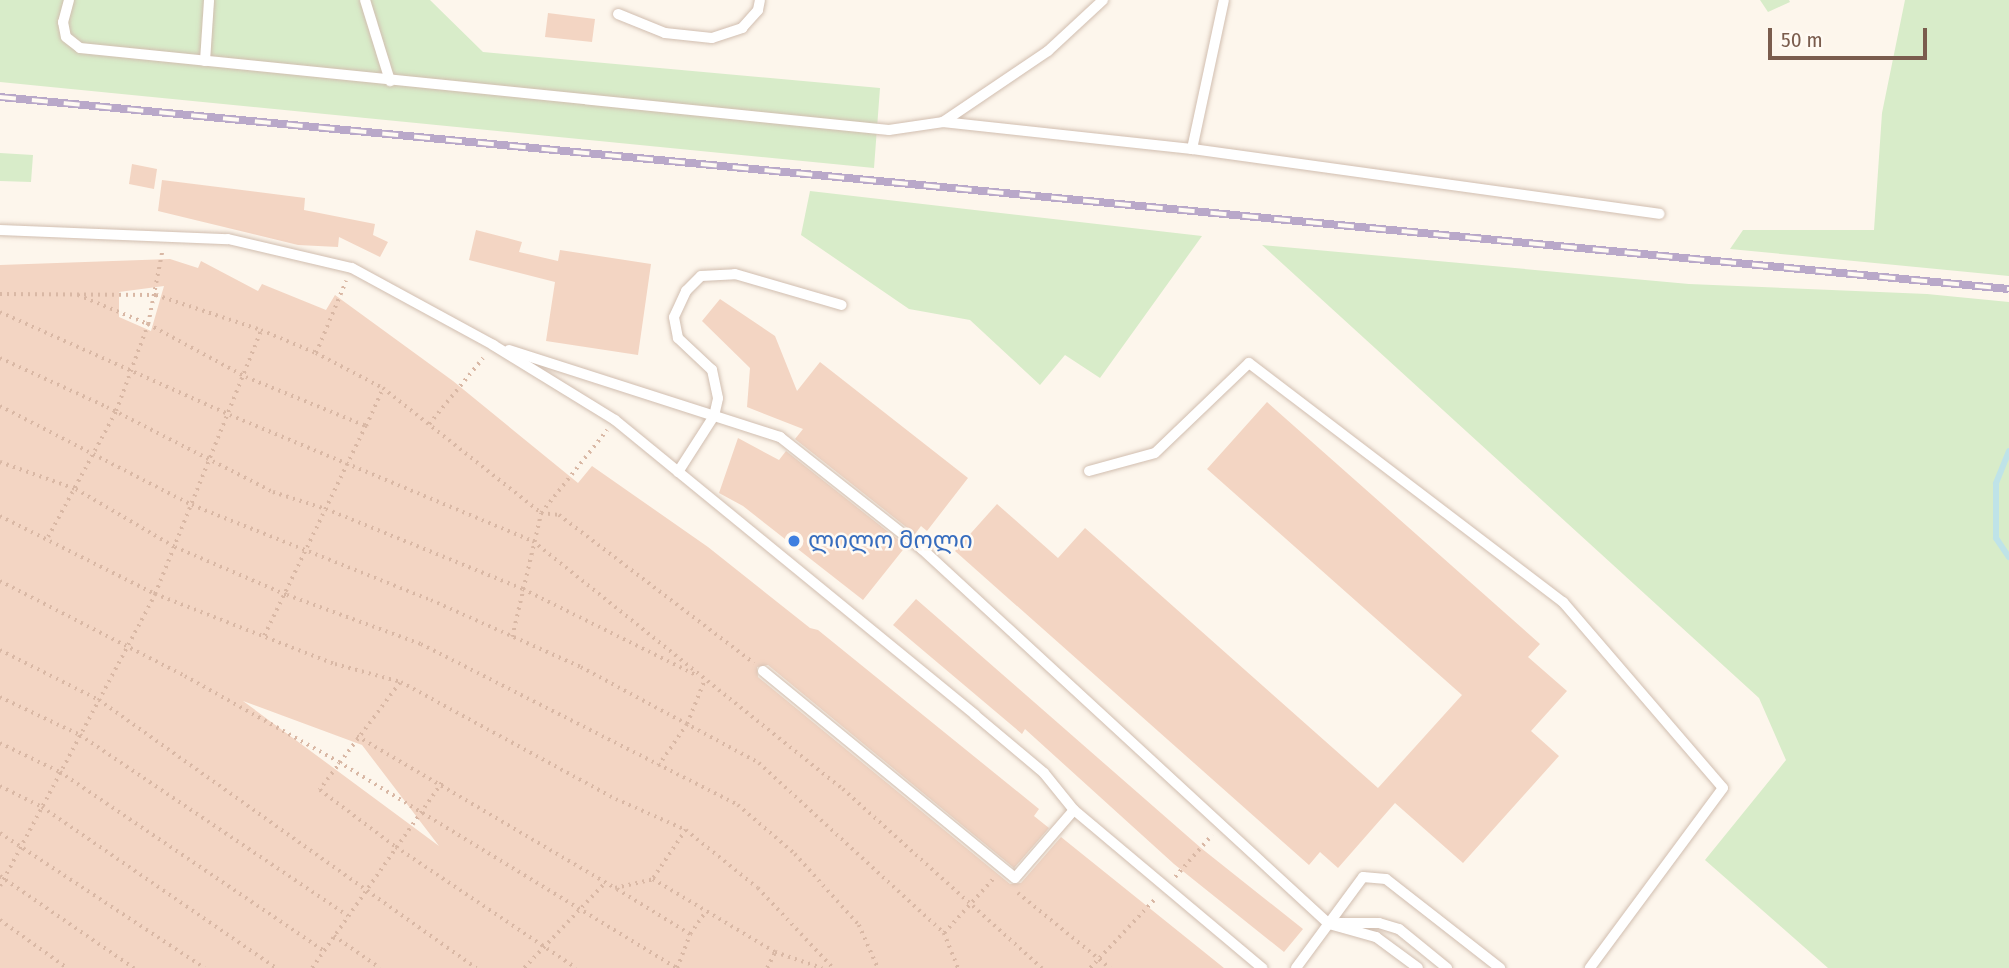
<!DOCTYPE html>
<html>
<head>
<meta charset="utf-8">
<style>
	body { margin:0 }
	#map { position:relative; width:2009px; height:968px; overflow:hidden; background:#fdf6ec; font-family:"Fira Sans Condensed","Noto Sans Georgian",sans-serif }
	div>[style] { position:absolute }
	.green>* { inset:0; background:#d8ecc9 }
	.stream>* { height:6px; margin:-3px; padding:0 3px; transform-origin:3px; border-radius:3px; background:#bfe3e8 }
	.building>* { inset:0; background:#f3d5c3 }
	.path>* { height:3.5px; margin-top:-1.75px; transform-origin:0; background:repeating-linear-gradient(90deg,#d9b8a5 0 2px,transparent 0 7px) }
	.roads { filter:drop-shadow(0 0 2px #d1beb0) drop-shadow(0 0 2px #d1beb0) }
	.lane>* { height:10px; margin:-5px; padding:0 5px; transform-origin:5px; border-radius:5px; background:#fff }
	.rail>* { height:8px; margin-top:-4px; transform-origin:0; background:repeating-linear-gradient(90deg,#fffaf3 0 16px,#b9a8c9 0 32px); box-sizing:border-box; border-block:2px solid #b9a8c9 }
	.dots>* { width:19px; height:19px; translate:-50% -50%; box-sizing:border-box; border:4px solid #fffaf3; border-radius:50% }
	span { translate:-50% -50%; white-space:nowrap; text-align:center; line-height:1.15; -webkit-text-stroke:5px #fffaf3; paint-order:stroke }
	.shop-label { font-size:24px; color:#366cbe }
	.left { translate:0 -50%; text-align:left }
	.scale { position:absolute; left:1768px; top:28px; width:159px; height:32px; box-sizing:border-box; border:4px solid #7a5c4d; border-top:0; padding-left:9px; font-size:21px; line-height:24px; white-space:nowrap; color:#7a5c4d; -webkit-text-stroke:5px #fffaf3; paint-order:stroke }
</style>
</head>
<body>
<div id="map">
	<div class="green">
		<i style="clip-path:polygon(0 0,430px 0,483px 52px,880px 88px,874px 168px,0 82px)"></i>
		<i style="clip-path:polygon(1760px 0,1789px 0,1790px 2px,1768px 12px)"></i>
		<i style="clip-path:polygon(1905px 0,2009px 0,2009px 276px,1730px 249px,1743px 230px,1874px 230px,1882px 113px)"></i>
		<i style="clip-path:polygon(0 153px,33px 155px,31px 182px,0 181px)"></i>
		<i style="clip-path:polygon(810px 191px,1202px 236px,1100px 378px,1065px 355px,1040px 385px,970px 320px,909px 309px,801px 235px)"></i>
		<i style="clip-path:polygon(1262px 245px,1689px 284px,1927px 294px,2009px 302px,2009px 968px,1828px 968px,1705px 860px,1786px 760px,1759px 698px)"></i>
	</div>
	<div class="stream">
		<i style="left:2009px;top:451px;width:35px;rotate:112deg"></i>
		<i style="left:1996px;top:484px;width:54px;rotate:90deg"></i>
		<i style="left:1996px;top:538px;width:23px;rotate:56deg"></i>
	</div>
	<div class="building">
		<i style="clip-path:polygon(548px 13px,595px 19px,592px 42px,545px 37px)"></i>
		<i style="clip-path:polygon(132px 164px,157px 169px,154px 189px,129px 184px)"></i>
		<i style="clip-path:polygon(162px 180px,305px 198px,304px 210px,375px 224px,373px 235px,388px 242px,380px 257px,339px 237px,338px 247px,298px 245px,158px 211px)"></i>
		<i style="clip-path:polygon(476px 230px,522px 242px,519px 252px,558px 261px,560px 250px,651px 264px,638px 355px,546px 341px,555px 282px,469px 260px)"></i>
		<i style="clip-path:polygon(evenodd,170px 259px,198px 268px,201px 261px,258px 291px,262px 284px,326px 310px,335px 295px,453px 381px,578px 483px,592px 466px,708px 547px,810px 628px,818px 630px,1039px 809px,1034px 816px,1049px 828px,1014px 868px,768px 665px,757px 667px,758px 677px,1010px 884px,1021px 883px,1061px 837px,1224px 968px,0 968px,0 265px,170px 259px,164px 286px,151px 331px,119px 317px,119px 292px,164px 286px,170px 259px,243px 701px,362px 745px,439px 846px,243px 701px)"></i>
		<i style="clip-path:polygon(720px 299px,775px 336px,797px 391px,820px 362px,968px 478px,927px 531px,921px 526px,915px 534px,795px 439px,803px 429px,747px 407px,750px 368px,702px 321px)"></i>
		<i style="clip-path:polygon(1267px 402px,1540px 644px,1528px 657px,1567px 691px,1531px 731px,1559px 756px,1463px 863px,1395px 803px,1338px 868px,1320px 852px,1309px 865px,955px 551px,997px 504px,1058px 558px,1085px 528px,1378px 788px,1462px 695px,1207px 469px)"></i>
		<i style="clip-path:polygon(738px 438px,779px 460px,786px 451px,906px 546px,863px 600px,743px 506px,719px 493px)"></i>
		<i style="clip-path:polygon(916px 599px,1201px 848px,1303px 929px,1284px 952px,1174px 864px,1025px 729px,1022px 734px,893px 625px)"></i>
	</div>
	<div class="path">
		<i style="left:0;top:294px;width:156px;rotate:0.4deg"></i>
		<i style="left:156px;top:295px;width:111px;rotate:18.4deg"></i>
		<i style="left:261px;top:330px;width:60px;rotate:22.7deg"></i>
		<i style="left:316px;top:353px;width:76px;rotate:27.6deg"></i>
		<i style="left:383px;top:388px;width:201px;rotate:38.3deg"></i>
		<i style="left:541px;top:513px;width:18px;rotate:6deg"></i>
		<i style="left:559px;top:515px;width:245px;rotate:37.2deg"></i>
		<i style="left:78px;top:295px;width:76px;rotate:22.5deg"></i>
		<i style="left:148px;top:324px;width:111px;rotate:28.4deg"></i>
		<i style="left:246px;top:377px;width:130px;rotate:22.2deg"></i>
		<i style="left:366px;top:426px;width:234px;rotate:115.8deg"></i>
		<i style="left:0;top:312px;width:252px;rotate:24.1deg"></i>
		<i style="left:230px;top:415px;width:328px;rotate:22.6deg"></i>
		<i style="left:533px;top:541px;width:397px;rotate:38.7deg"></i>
		<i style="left:843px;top:789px;width:268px;rotate:42deg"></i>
		<i style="left:316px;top:353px;width:78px;rotate:-67.4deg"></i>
		<i style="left:0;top:358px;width:118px;rotate:24.6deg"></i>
		<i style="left:107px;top:407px;width:186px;rotate:27.1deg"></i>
		<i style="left:273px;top:492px;width:56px;rotate:17.8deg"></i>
		<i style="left:326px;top:509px;width:213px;rotate:22.1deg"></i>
		<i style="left:523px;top:589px;width:195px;rotate:26.4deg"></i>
		<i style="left:0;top:406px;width:216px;rotate:27.3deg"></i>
		<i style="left:192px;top:505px;width:257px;rotate:21.7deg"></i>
		<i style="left:431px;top:600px;width:164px;rotate:24.1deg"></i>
		<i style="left:581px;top:667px;width:202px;rotate:28.3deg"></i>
		<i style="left:759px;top:763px;width:251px;rotate:42.6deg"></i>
		<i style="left:944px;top:933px;width:38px;rotate:68deg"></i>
		<i style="left:429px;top:424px;width:85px;rotate:-50.7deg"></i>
		<i style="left:366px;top:426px;width:42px;rotate:-65.9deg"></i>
		<i style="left:0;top:462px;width:81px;rotate:19.6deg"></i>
		<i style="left:76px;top:489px;width:115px;rotate:30.4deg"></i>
		<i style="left:175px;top:547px;width:122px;rotate:23.2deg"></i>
		<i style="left:287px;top:595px;width:143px;rotate:20.1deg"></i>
		<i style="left:421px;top:644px;width:356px;rotate:26.9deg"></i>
		<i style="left:738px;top:805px;width:75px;rotate:40.7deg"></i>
		<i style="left:795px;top:854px;width:96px;rotate:48deg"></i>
		<i style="left:859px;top:925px;width:47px;rotate:66.2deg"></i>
		<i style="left:0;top:516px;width:174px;rotate:26.7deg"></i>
		<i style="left:155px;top:594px;width:193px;rotate:21.3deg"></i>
		<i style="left:335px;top:664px;width:68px;rotate:15.3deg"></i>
		<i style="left:401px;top:682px;width:245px;rotate:28.6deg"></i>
		<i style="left:616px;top:799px;width:77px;rotate:23.9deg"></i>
		<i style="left:686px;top:830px;width:59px;rotate:124deg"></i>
		<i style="left:48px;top:537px;width:143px;rotate:-61.6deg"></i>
		<i style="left:116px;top:411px;width:93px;rotate:-69.8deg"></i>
		<i style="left:148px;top:324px;width:73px;rotate:-79deg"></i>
		<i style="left:0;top:581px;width:208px;rotate:27.2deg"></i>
		<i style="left:185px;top:676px;width:176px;rotate:29.2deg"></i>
		<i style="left:339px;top:762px;width:395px;rotate:31.4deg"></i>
		<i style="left:512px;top:637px;width:127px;rotate:-76.8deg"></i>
		<i style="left:541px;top:513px;width:106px;rotate:-51.5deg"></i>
		<i style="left:0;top:650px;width:111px;rotate:26.8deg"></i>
		<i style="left:99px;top:700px;width:463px;rotate:35.4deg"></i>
		<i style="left:400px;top:683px;width:134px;rotate:126.8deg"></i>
		<i style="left:320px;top:790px;width:95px;rotate:36.9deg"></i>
		<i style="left:396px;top:847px;width:217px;rotate:33.9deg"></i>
		<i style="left:0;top:697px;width:89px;rotate:25.4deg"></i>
		<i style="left:80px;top:735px;width:323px;rotate:34deg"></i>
		<i style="left:357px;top:736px;width:299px;rotate:30.5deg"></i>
		<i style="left:615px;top:888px;width:39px;rotate:-13deg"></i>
		<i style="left:653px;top:879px;width:142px;rotate:30.9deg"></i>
		<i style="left:775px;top:952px;width:50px;rotate:18.8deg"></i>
		<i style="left:0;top:743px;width:67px;rotate:25.8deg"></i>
		<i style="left:60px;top:772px;width:319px;rotate:34.1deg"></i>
		<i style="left:658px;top:766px;width:51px;rotate:-55.4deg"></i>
		<i style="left:687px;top:724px;width:48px;rotate:-68.2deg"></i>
		<i style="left:0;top:786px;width:47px;rotate:26.6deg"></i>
		<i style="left:42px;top:807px;width:284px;rotate:34.5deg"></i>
		<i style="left:686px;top:830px;width:92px;rotate:38.9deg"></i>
		<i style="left:758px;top:888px;width:110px;rotate:46.8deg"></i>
		<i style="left:0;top:833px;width:245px;rotate:33.4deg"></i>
		<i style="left:0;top:876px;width:163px;rotate:34.5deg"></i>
		<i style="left:1175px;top:877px;width:56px;rotate:-48.6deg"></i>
		<i style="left:0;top:886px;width:331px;rotate:-62deg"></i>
		<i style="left:155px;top:594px;width:284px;rotate:-68.1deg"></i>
		<i style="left:617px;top:889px;width:86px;rotate:31.7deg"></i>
		<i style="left:1018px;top:893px;width:119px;rotate:39.2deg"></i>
		<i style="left:0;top:920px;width:82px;rotate:35.6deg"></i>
		<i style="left:944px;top:933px;width:74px;rotate:-47.7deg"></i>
		<i style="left:334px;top:936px;width:56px;rotate:34.8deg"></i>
		<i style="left:312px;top:968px;width:227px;rotate:-55deg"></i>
		<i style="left:524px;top:968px;width:117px;rotate:-46.4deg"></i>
		<i style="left:677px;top:968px;width:36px;rotate:-69deg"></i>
		<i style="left:690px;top:934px;width:28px;rotate:-55deg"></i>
		<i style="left:767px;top:968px;width:18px;rotate:-63deg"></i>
		<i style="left:1090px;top:968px;width:96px;rotate:-46.7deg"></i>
	</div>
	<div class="roads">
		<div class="lane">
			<i style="left:69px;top:0;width:23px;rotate:105deg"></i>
			<i style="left:63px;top:22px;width:15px;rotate:79deg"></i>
			<i style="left:66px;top:37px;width:18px;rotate:38deg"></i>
			<i style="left:80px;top:48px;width:813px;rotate:5.79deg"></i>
			<i style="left:889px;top:130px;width:55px;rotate:-8.4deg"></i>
			<i style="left:943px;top:122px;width:127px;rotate:-34.1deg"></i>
			<i style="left:1048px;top:51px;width:75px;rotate:-42.8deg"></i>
			<i style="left:365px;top:0;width:85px;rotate:72.8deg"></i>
			<i style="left:618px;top:14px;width:51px;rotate:22deg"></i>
			<i style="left:665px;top:33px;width:47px;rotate:6.1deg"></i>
			<i style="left:712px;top:38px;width:32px;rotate:-18deg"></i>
			<i style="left:742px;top:28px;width:24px;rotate:-48deg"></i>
			<i style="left:758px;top:10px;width:10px;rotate:-79deg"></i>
			<i style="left:205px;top:61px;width:61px;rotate:-86.2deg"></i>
			<i style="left:943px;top:122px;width:250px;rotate:6.2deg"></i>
			<i style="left:1192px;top:149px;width:472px;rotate:7.9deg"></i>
			<i style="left:1192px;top:149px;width:152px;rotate:-77.9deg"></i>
			<i style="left:0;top:230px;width:228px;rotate:2.3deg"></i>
			<i style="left:228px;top:239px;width:127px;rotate:13.2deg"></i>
			<i style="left:352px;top:268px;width:161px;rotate:28.6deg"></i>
			<i style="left:493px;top:345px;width:143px;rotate:31.6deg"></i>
			<i style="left:615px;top:420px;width:465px;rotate:39.3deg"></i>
			<i style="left:975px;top:715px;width:90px;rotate:40deg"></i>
			<i style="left:1044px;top:773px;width:48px;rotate:51deg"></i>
			<i style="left:1074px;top:810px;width:246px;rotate:40deg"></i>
			<i style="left:509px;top:350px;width:285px;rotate:17.8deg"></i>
			<i style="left:780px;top:437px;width:181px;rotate:38.3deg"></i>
			<i style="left:922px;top:549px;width:553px;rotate:42.66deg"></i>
			<i style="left:1329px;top:924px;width:49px;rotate:15.5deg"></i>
			<i style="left:1376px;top:937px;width:52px;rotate:36.4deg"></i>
			<i style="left:1089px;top:471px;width:68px;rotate:-15.3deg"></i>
			<i style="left:1155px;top:453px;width:130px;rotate:-43.8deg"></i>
			<i style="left:1249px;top:363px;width:395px;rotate:37.3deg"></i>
			<i style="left:1563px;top:602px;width:245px;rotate:49.3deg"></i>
			<i style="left:1723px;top:788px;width:224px;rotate:126.5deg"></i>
			<i style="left:678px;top:472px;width:67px;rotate:-57.3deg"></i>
			<i style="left:714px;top:416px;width:18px;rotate:-77deg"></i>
			<i style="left:718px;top:398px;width:29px;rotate:-102deg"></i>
			<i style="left:712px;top:370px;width:47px;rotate:-136.7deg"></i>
			<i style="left:678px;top:338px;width:21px;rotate:-101deg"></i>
			<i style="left:674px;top:317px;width:29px;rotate:-65deg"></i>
			<i style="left:686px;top:291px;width:21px;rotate:-45deg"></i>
			<i style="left:701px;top:276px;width:34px;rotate:-3deg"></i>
			<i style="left:735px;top:274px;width:111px;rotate:16.2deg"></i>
			<i style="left:763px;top:671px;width:326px;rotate:39.4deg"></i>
			<i style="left:1015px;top:878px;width:90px;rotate:-49.1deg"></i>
			<i style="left:1340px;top:923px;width:39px"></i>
			<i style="left:1379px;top:923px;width:21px;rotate:17deg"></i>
			<i style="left:1399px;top:929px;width:62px;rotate:39.1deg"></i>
			<i style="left:1296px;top:968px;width:113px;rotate:-53.6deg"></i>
			<i style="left:1363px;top:877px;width:23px;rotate:5deg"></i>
			<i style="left:1386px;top:879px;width:145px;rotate:38deg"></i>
		</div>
	</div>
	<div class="rail">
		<i style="left:0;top:97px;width:2018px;rotate:5.46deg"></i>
	</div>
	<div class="dots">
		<i style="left:794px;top:541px;background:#3f7fe0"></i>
	</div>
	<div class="shop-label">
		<span class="left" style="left:808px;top:541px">ლილო მოლი</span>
	</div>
	<div class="scale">50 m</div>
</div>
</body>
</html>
